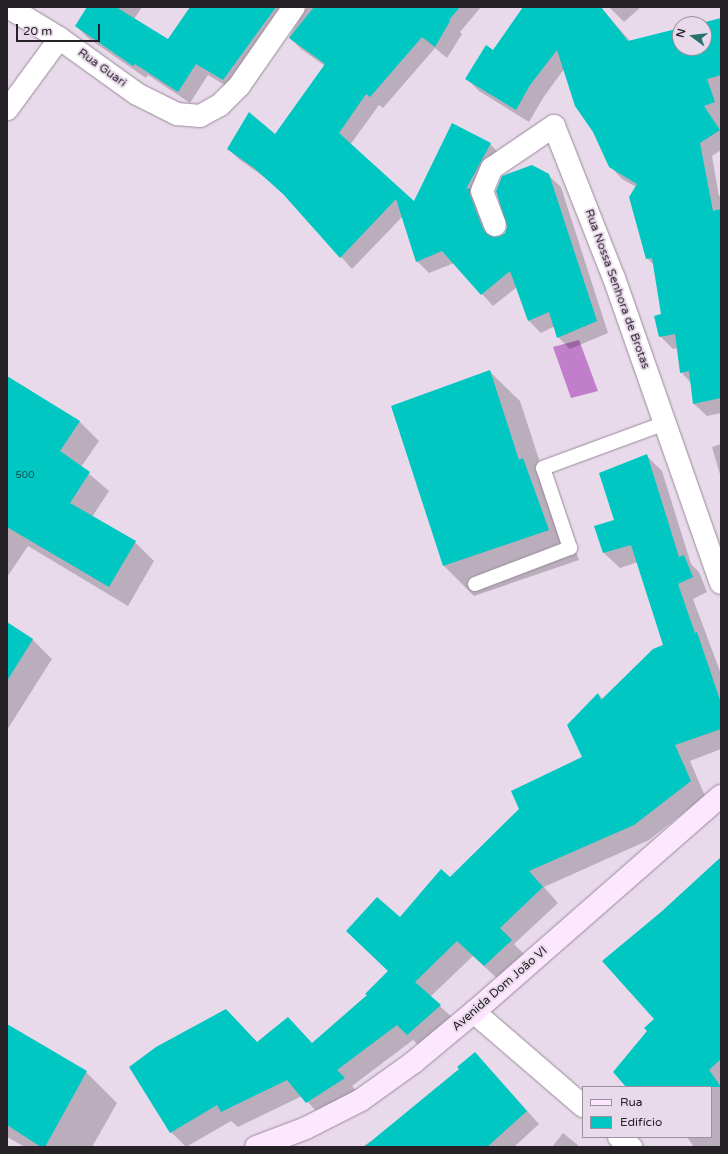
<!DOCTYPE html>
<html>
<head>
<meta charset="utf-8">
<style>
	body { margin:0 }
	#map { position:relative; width:728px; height:1154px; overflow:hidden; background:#e9daeb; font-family:"Varela Round",sans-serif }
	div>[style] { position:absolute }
	.water>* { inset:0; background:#c17eca }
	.shadow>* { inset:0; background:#0003 }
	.building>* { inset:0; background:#00c7c2 }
	.roads { filter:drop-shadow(0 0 1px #978a99) drop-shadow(0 0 1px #978a99) }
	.service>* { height:14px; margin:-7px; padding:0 7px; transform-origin:7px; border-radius:7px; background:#fff }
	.pedestrian>* { height:21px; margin:-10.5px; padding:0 10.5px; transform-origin:10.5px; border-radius:10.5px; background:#fff }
	.minor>* { height:22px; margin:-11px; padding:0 11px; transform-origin:11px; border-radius:11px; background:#fff }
	.secondary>* { height:22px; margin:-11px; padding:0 11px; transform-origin:11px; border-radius:11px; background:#fce7ff }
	span { translate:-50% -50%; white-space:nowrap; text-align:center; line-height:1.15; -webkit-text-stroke:4px #e9daeb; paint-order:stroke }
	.number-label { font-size:10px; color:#1c4a4e }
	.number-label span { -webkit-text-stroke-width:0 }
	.street-label { font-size:12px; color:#262127 }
	.frame { position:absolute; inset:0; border:8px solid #262127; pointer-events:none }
	.legend { position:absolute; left:582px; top:1086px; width:130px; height:52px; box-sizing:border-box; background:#e9daeb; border:1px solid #9b909d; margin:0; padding:5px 7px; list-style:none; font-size:12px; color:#262127 }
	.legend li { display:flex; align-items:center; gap:8px; height:20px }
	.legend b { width:20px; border:1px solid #9b909d }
	.north { position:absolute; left:672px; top:16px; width:40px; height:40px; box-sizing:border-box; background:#e9daeb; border:1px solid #9b909d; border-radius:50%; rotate:285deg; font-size:11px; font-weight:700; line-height:16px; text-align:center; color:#262127 }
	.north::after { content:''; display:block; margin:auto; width:14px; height:18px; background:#26706e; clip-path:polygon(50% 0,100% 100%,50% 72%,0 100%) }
	.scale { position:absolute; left:16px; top:24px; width:84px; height:18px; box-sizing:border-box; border:2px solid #262127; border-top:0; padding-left:5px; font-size:12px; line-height:14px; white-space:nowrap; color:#262127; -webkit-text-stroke:3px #e9daeb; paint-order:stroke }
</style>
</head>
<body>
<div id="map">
	<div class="water">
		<i style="clip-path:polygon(579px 340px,598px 391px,571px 398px,553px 347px)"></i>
	</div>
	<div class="shadow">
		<i style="clip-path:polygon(89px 7px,142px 7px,134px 19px,168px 40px,191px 7px,302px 7px,235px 91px,208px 75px,190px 103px,148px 75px,146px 78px,88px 38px,76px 26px)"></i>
		<i style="clip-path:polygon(307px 7px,481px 7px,460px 32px,462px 34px,447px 58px,435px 48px,383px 108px,379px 105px,350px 145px,414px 202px,490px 144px,502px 156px,482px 208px,493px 238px,500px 237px,506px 233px,548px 175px,561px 187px,608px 333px,570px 349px,558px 337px,555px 326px,541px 333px,529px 321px,517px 287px,493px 306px,454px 263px,429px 273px,417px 261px,403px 216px,352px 269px,289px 199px,267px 179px,240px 160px,228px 149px,276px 136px,325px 66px,301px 49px,289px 37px)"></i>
		<i style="clip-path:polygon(524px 7px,581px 7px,602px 9px,630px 41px,680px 29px,680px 48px,704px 48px,704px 24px,702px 24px,721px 19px,721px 150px,712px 156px,719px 196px,721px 195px,721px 413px,707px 416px,694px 404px,691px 383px,681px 372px,677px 348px,673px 349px,660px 336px,662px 315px,654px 265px,647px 258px,636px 187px,622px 179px,610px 166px,564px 69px,543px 98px,529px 122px,479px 91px,467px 79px,494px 51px)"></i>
		<i style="clip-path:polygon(609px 7px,641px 7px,624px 22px)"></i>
		<i style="clip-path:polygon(489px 371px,520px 401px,547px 484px,553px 490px,579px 560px,474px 596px,444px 566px,392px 407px)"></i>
		<i style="clip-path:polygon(7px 378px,80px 422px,99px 441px,81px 467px,109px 491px,92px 517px,135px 542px,154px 561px,128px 606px,28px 546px,7px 577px)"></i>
		<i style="clip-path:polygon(721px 444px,721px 478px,712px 447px)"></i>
		<i style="clip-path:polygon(646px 455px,662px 471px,691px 564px,699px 572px,707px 592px,693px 599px,721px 674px,721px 749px,690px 761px,705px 796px,649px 840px,544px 887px,558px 903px,514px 944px,526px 956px,500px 981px,473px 956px,430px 997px,456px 1021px,423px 1050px,413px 1040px,352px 1086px,359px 1094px,322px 1117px,302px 1096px,238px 1127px,231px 1121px,186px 1147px,171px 1132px,226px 1010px,257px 1042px,313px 1044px,368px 995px,389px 972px,400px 919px,450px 878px,583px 758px,598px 694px,603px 699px,665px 646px,638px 562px,620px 568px,604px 553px,615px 520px)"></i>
		<i style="clip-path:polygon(7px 624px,33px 640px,52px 659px,7px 730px)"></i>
		<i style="clip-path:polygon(721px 858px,721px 1147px,694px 1147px,687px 1137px,711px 1137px,711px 1087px,628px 1087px,648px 1031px,655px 1019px,662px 912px)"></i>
		<i style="clip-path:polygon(7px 1033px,86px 1072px,117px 1103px,92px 1147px,25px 1147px,7px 1137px)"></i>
		<i style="clip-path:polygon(487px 1066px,539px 1124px,514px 1147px,362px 1147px)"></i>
		<i style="clip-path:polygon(563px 1133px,580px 1147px,552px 1147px)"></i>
	</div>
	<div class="building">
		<i style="clip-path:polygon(87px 7px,116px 7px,168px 39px,190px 7px,276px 7px,223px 80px,196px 64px,178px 92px,135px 64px,133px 66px,75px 26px)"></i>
		<i style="clip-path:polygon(314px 7px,460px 7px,449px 20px,450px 21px,435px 47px,422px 37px,370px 97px,366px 94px,339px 133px,414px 201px,452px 123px,491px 143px,466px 189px,470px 188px,470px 195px,483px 229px,487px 234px,493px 237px,500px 236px,505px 233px,507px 227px,496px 191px,502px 176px,532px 165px,549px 174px,597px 321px,557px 338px,549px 312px,528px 321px,510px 271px,481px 295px,442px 251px,416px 262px,396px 199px,340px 258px,283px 194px,254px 168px,227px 149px,249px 112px,275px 134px,325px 64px,289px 38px)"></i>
		<i style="clip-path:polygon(523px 7px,601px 7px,628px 41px,680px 28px,680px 48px,704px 48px,704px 24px,697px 24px,721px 18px,721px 75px,707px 79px,715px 102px,704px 106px,720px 130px,700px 143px,713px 211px,721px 209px,721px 398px,693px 404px,689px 371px,680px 373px,675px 334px,659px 337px,654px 316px,661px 314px,652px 258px,646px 259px,629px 197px,637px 184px,609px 167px,593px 132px,575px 106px,557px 50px,530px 85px,516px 110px,465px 79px,486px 45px,493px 50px)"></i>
		<i style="clip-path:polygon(490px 370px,519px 460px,523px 458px,549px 530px,443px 566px,391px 406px)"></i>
		<i style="clip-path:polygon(7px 376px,80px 421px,60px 451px,90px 472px,70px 503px,136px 541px,109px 587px,7px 527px)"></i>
		<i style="clip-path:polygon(647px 454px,679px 557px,684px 555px,693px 577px,678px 584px,695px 633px,697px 632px,721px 703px,721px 729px,675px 745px,691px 781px,634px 825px,529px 871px,543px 887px,500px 928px,512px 940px,484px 966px,457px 941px,415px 982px,441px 1005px,407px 1035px,397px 1025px,337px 1070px,345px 1078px,306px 1103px,287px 1080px,221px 1112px,217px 1105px,170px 1133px,129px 1067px,156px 1047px,226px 1009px,257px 1042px,288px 1017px,312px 1043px,367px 995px,365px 994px,388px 971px,346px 931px,377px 897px,400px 917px,441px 869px,450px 877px,519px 809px,511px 791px,582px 757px,567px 725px,598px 693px,601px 700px,653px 649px,663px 645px,631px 545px,603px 553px,594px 526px,614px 520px,599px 473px)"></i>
		<i style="clip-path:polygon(7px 622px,33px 639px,7px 681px)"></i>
		<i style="clip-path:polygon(721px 857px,721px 1059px,709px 1070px,721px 1087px,626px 1087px,613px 1072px,647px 1031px,644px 1028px,654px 1019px,602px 961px,661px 912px)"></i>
		<i style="clip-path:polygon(7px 1024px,87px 1071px,45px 1147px,41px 1147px,7px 1125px)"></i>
		<i style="clip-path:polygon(475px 1052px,527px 1111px,487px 1147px,364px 1147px,459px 1069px,457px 1067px)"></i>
	</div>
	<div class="roads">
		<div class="service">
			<i style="left:475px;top:584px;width:102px;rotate:-20.8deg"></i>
			<i style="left:570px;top:548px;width:84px;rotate:-108.6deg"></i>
			<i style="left:543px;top:468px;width:130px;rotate:-20.2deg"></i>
		</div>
		<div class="pedestrian">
			<i style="left:7px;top:109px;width:88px;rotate:-53.8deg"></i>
		</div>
		<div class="minor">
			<i style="left:8px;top:7px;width:60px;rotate:31.3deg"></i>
			<i style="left:59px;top:38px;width:96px;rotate:35.7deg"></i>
			<i style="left:137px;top:94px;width:45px;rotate:26.6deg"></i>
			<i style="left:177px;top:114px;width:23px;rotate:5deg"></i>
			<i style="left:200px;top:116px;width:23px;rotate:-29deg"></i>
			<i style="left:220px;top:105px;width:27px;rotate:-45deg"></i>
			<i style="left:239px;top:86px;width:96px;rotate:-55.2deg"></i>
			<i style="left:495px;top:225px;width:36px;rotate:-111deg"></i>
			<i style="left:482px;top:191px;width:25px;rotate:-67deg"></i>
			<i style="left:492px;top:168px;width:75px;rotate:-34.1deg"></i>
			<i style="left:554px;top:126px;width:163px;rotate:68.5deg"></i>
			<i style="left:614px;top:278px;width:323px;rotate:70.7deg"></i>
			<i style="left:474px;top:1012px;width:144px;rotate:40.8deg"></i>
			<i style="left:619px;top:1137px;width:16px;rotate:40deg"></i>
		</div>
		<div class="secondary">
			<i style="left:256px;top:1147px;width:53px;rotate:-20.8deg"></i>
			<i style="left:306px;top:1128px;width:62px;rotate:-27deg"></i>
			<i style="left:361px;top:1100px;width:65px;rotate:-35.6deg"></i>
			<i style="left:414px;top:1062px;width:78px;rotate:-39.8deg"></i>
			<i style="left:474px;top:1012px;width:328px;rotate:-41.2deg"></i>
		</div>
	</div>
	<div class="number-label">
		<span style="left:25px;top:476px">500</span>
	</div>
	<div class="street-label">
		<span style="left:102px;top:68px;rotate:36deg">Rua Guari</span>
		<span style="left:617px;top:289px;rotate:70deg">Rua Nossa Senhora de Brotas</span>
		<span style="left:500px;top:989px;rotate:-41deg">Avenida Dom João VI</span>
	</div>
	<div class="frame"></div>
	<ul class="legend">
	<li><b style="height:5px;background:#fce7ff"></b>Rua</li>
	<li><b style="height:11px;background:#00c7c2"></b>Edifício</li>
	</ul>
	<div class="north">N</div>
	<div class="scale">20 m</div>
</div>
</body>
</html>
